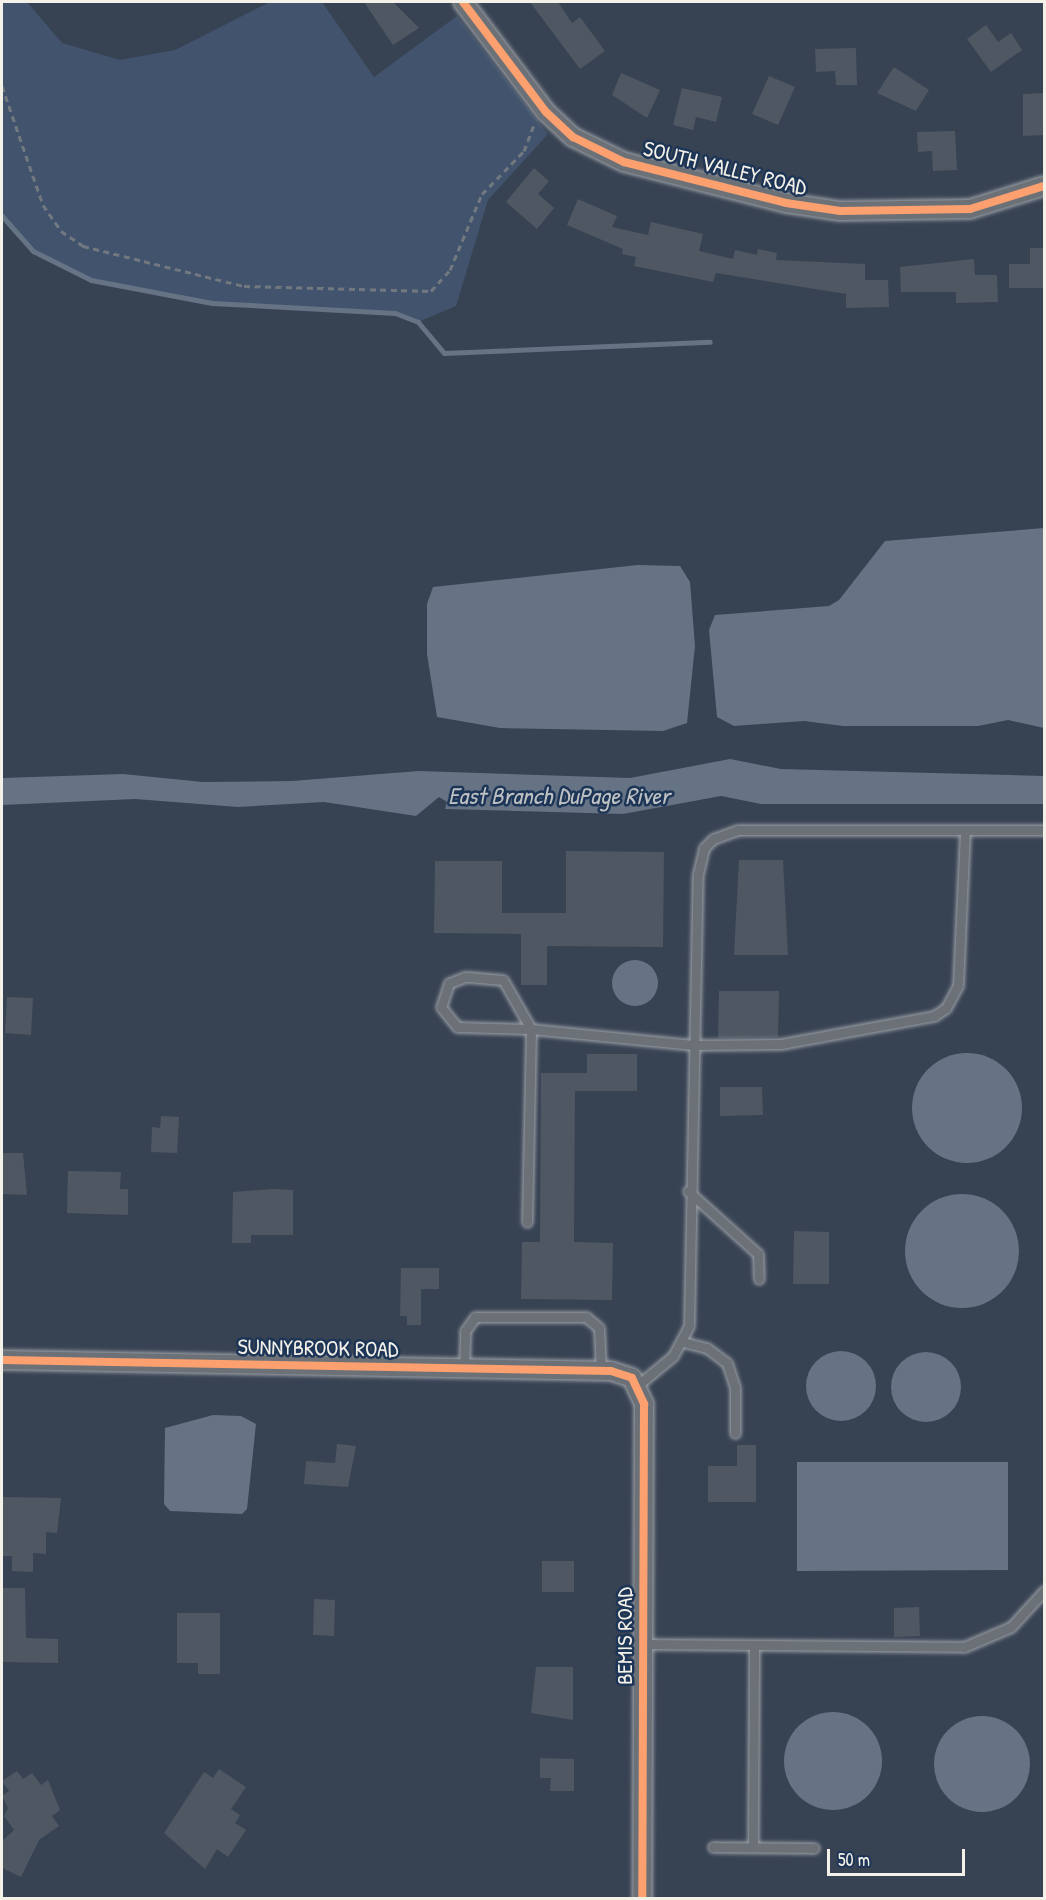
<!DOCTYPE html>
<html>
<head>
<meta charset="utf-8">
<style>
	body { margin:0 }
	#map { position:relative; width:1046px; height:1900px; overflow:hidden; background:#374253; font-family:"Patrick Hand",sans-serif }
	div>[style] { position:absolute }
	.green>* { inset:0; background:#42546d }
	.water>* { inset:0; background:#657385 }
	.round { border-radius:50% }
	.stream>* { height:5px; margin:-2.5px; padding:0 2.5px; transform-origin:2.5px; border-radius:2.5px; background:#657385 }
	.building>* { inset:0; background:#4f5763 }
	.path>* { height:3px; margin-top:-1.5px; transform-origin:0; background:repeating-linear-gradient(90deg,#72787f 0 6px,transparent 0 10.5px) }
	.roads { filter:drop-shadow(0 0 2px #9da1a7) drop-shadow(0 0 2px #9da1a7) }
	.lane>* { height:9px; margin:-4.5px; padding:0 4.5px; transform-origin:4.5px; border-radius:4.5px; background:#6c7177 }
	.street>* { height:18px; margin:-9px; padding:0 9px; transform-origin:9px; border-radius:9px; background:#6c7177 }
	.cycleway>* { height:8px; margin:-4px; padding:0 4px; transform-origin:4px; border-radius:4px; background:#fca06f }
	span { translate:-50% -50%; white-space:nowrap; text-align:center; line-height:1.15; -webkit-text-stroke:5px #1d3557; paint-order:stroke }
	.street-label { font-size:22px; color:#f4f1e8 }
	.water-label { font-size:24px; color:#bdc1c2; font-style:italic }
	.frame { position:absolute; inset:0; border:3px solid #f4f1e8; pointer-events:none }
	.scale { position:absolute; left:827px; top:1849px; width:138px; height:27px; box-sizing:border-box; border:3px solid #f4f1e8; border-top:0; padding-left:8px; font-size:18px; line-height:21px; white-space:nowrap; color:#f4f1e8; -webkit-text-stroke:4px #1d3557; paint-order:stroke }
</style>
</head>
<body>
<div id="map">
	<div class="green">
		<i style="clip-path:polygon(2px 2px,27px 2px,62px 43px,120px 60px,175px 50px,270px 2px,322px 2px,374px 77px,457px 16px,548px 134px,488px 200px,456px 306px,418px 322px,395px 313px,212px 303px,91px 280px,33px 251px,2px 216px)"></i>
	</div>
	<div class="water">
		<i style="clip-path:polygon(1044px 528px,1044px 728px,1008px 720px,978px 726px,843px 726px,804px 721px,734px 726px,717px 717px,709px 630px,715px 615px,829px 606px,839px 600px,885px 541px)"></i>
		<i style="clip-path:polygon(638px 565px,680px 566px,690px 582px,695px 646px,687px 723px,663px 731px,500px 728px,437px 717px,427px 654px,427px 604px,433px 587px)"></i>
		<i style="clip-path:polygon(730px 759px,781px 769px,1044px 776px,1044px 804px,761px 804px,721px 796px,623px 814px,445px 809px,447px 802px,439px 797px,416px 816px,324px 802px,238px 807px,135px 799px,2px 805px,2px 778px,123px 774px,203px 782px,292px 781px,419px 771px,630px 778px)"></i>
		<i class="round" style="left:612px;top:960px;width:46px;height:46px"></i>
		<i class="round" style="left:912px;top:1053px;width:110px;height:110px"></i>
		<i class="round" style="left:905px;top:1194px;width:114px;height:114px"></i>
		<i class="round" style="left:806px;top:1351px;width:70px;height:70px"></i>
		<i class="round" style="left:891px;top:1352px;width:70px;height:70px"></i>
		<i style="clip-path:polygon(213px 1415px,241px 1416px,256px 1424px,247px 1509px,242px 1514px,170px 1511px,164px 1504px,165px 1428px)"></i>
		<i style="clip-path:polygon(797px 1462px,1008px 1462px,1008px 1570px,797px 1571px)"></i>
		<i class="round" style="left:784px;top:1712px;width:98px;height:98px"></i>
		<i class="round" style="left:934px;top:1716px;width:96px;height:96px"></i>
	</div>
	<div class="stream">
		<i style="left:2px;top:216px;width:47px;rotate:48.5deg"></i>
		<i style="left:33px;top:251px;width:65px;rotate:26.6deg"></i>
		<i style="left:91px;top:280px;width:123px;rotate:10.8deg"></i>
		<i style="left:212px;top:303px;width:183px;rotate:3.1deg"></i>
		<i style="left:395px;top:313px;width:25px;rotate:21deg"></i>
		<i style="left:418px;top:322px;width:40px;rotate:50deg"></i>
		<i style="left:444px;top:353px;width:266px;rotate:-2.4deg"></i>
	</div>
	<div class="building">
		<i style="clip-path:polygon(364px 2px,393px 2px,419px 28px,393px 45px)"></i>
		<i style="clip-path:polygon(530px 2px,558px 2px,572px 23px,580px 17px,605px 51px,580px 69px)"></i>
		<i style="clip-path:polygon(986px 25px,998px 42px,1011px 33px,1022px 50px,991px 72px,967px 39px)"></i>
		<i style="clip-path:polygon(856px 48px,857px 85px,836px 85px,835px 71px,816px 72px,815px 49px)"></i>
		<i style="clip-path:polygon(894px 67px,929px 90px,916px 111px,877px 93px)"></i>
		<i style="clip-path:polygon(621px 73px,660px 90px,647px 118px,612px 95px)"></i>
		<i style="clip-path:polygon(769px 76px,795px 87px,778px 125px,752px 114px)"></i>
		<i style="clip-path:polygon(682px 88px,722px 97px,716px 122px,696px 117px,693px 130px,673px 125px)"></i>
		<i style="clip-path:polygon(1044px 93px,1044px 135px,1023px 136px,1023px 94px)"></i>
		<i style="clip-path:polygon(955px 131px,957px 170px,933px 171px,932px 151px,918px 152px,917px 132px)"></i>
		<i style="clip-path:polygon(534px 168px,549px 181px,538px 194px,554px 208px,537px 229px,506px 202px)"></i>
		<i style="clip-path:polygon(578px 199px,617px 216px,612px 227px,648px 235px,651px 222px,703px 234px,699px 251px,733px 259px,735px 250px,757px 255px,758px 249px,777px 253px,776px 260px,865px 264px,865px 280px,888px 280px,889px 307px,846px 308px,846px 294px,716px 273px,713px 282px,634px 266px,636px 257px,622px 254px,623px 249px,567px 225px)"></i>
		<i style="clip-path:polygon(1030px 248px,1044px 248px,1044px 288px,1009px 288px,1009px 264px,1030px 264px)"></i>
		<i style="clip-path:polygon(974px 259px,975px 275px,997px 275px,998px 302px,956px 303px,956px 292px,901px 292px,900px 267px)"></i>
		<i style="clip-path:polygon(566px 851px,664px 852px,663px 947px,547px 946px,547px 985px,521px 985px,521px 934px,434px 933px,435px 861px,502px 861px,502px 913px,566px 913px)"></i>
		<i style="clip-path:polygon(739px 860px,783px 860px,788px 955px,734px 955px)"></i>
		<i style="clip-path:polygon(719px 991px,779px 991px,778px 1037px,718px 1038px)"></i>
		<i style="clip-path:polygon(7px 997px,33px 998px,31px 1035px,5px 1033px)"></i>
		<i style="clip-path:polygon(587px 1054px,637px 1054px,637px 1091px,575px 1091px,574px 1242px,613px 1243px,612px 1300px,521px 1299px,522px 1242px,540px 1242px,541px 1073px,587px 1073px)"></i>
		<i style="clip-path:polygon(720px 1087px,762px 1087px,763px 1115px,720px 1116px)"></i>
		<i style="clip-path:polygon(161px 1116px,179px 1117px,177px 1153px,151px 1152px,152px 1127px,160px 1128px)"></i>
		<i style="clip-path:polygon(2px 1153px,23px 1153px,27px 1195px,2px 1194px)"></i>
		<i style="clip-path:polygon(68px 1171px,121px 1172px,120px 1189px,128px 1189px,128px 1215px,67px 1213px)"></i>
		<i style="clip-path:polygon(273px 1189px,293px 1190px,293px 1235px,251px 1235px,251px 1243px,232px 1243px,233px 1192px)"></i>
		<i style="clip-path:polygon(794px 1231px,829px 1232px,829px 1284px,793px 1284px)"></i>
		<i style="clip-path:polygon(401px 1268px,439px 1268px,439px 1289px,421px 1289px,421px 1325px,407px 1325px,407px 1316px,400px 1316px)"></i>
		<i style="clip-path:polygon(337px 1444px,356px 1446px,348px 1487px,304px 1484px,306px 1461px,335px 1463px)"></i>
		<i style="clip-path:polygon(737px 1445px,756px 1445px,756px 1502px,708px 1502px,708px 1466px,737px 1466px)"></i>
		<i style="clip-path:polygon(3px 1497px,61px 1498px,57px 1533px,46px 1532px,46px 1554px,33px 1553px,33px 1572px,12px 1571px,12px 1556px,3px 1556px)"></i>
		<i style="clip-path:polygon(542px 1561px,574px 1561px,574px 1592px,542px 1592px)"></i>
		<i style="clip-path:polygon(2px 1588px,25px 1588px,26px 1638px,58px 1639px,58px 1663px,2px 1662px)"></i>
		<i style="clip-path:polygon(314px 1599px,335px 1600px,334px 1636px,313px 1635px)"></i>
		<i style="clip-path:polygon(919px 1607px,920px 1636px,894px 1637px,894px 1608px)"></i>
		<i style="clip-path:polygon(177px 1613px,220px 1613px,220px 1674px,198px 1674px,198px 1663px,177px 1663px)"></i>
		<i style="clip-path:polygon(536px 1667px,573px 1667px,573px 1720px,531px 1713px)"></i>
		<i style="clip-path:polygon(540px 1758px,574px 1759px,574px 1791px,550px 1791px,551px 1778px,540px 1778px)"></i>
		<i style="clip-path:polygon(219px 1769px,246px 1787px,231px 1809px,240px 1815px,235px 1823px,246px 1830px,228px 1857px,217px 1849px,205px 1869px,164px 1833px,204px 1772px,213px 1778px)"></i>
		<i style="clip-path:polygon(17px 1771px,23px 1779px,32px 1773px,41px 1785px,48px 1780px,60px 1810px,52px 1816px,59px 1826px,39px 1840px,21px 1877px,2px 1868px,2px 1841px,14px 1830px,4px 1816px,8px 1808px,2px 1796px,9px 1791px,2px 1781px)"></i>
	</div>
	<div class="path">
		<i style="left:2px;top:86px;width:126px;rotate:71deg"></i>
		<i style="left:43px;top:205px;width:32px;rotate:55deg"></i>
		<i style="left:61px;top:231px;width:27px;rotate:34deg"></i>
		<i style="left:83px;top:246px;width:166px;rotate:14deg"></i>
		<i style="left:244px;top:286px;width:187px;rotate:1.5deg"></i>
		<i style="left:431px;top:291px;width:28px;rotate:-48deg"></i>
		<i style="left:450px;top:270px;width:82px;rotate:-67.2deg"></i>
		<i style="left:482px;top:194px;width:60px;rotate:-45.7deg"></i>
		<i style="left:524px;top:151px;width:28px;rotate:-69deg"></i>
	</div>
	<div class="roads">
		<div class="lane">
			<i style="left:688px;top:1191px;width:94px;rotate:42deg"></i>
			<i style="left:758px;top:1254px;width:25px;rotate:88deg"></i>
			<i style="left:527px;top:1222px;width:193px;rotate:-88.8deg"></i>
			<i style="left:531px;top:1029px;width:56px;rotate:-119.7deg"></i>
			<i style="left:503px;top:980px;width:38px;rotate:-175deg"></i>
			<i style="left:465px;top:977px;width:17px;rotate:159deg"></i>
			<i style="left:449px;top:983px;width:25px;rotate:108deg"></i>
			<i style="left:441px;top:1007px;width:26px;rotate:51deg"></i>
			<i style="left:457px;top:1027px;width:74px;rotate:1.5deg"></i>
			<i style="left:531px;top:1029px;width:163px;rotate:5.6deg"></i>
			<i style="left:693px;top:1045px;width:88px;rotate:-0.7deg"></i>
			<i style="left:781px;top:1044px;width:156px;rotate:-10.4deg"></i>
			<i style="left:934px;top:1016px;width:14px;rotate:-34deg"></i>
			<i style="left:946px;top:1008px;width:26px;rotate:-62deg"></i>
			<i style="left:958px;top:985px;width:155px;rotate:-87.4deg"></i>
			<i style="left:683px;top:1342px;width:25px;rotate:14deg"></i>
			<i style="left:707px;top:1348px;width:25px;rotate:37deg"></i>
			<i style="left:727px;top:1363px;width:26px;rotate:72deg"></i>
			<i style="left:735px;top:1388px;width:45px;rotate:90deg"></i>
			<i style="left:464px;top:1368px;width:37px;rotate:-88deg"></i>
			<i style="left:465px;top:1331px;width:17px;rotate:-54deg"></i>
			<i style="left:475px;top:1317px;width:111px"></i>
			<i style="left:586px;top:1317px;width:17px;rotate:40deg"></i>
			<i style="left:599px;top:1328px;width:42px;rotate:87.3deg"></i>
			<i style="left:638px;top:1385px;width:45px;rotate:-39.6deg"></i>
			<i style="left:673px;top:1356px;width:34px;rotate:-62deg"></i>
			<i style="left:689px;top:1326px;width:452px;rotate:-88.9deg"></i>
			<i style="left:698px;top:874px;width:27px;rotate:-77deg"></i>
			<i style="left:704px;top:848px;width:13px;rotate:-45deg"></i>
			<i style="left:713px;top:839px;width:27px;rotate:-20deg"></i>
			<i style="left:738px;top:830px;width:306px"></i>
			<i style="left:643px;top:1644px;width:321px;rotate:0.5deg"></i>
			<i style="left:964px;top:1647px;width:51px;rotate:-23.1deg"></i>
			<i style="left:1011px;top:1627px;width:49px;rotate:-47.5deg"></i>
			<i style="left:713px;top:1847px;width:101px;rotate:0.6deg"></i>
			<i style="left:753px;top:1847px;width:202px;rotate:-89.7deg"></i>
		</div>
		<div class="street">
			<i style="left:463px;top:2px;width:138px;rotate:53deg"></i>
			<i style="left:546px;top:112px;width:37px;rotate:43deg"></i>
			<i style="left:573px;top:137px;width:57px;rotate:26.1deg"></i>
			<i style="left:624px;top:162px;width:167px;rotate:14.2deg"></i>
			<i style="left:786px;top:203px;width:55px;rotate:8.4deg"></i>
			<i style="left:840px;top:211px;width:130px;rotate:-0.9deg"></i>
			<i style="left:970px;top:209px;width:77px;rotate:-17.3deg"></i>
			<i style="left:2px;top:1360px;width:609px;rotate:1.03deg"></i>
			<i style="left:611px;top:1371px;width:22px;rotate:18deg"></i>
			<i style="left:632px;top:1378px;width:29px;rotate:65deg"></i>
			<i style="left:644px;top:1404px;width:494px;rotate:90.2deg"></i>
		</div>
	</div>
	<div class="cycleway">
		<i style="left:463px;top:2px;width:138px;rotate:53deg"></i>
		<i style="left:546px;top:112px;width:37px;rotate:43deg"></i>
		<i style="left:573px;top:137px;width:57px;rotate:26.1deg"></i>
		<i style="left:624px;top:162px;width:167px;rotate:14.2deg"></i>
		<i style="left:786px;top:203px;width:55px;rotate:8.4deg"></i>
		<i style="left:840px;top:211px;width:130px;rotate:-0.9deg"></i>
		<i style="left:970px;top:209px;width:77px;rotate:-17.3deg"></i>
		<i style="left:2px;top:1360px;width:609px;rotate:1.03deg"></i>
		<i style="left:611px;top:1371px;width:22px;rotate:18deg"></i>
		<i style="left:632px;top:1378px;width:29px;rotate:65deg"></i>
		<i style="left:644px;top:1404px;width:494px;rotate:90.2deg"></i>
	</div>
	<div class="street-label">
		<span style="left:725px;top:168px;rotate:14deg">SOUTH VALLEY ROAD</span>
		<span style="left:318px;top:1348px;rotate:1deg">SUNNYBROOK ROAD</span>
		<span style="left:625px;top:1636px;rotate:-90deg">BEMIS ROAD</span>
	</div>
	<div class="water-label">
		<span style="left:559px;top:796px">East Branch DuPage River</span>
	</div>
	<div class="frame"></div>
	<div class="scale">50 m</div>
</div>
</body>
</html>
